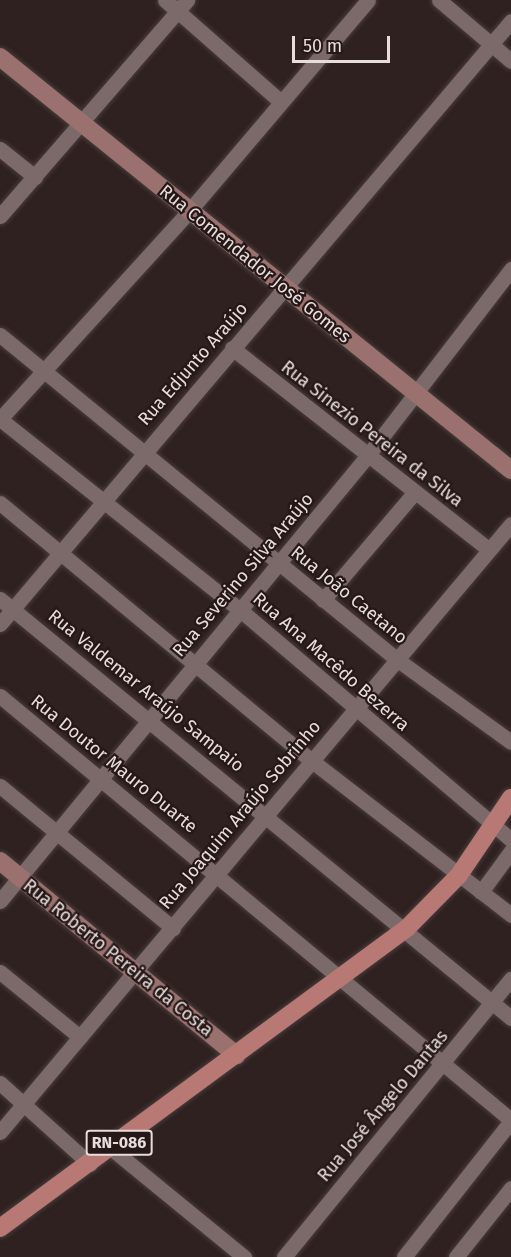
<!DOCTYPE html>
<html>
<head>
<meta charset="utf-8">
<style>
	body { margin:0 }
	#map { position:relative; width:511px; height:1257px; overflow:hidden; background:#2f2120; font-family:"Fira Sans",sans-serif }
	div>[style] { position:absolute }
	.roads { filter:drop-shadow(0 0 2px #483d3c) drop-shadow(0 0 2px #483d3c) }
	.street>* { height:15px; margin:-7.5px; padding:0 7.5px; transform-origin:7.5px; border-radius:7.5px; background:#7b6a69 }
	.secondary>* { height:18px; margin:-9px; padding:0 9px; transform-origin:9px; border-radius:9px; background:#9a716f }
	.primary>* { height:18px; margin:-9px; padding:0 9px; transform-origin:9px; border-radius:9px; background:#b87874 }
	span { translate:-50% -50%; white-space:nowrap; text-align:center; line-height:1.15; -webkit-text-stroke:4.5px #251817; paint-order:stroke }
	.shield-label span { padding:2px 4px; background:#251817; border:2px solid; border-radius:4px; -webkit-text-stroke-width:0 }
	.shield-label { font-size:16px; color:#e7dddc; font-weight:700 }
	.street-label { font-size:18px; color:#e7dddc }
	.scale { position:absolute; left:292px; top:36px; width:98px; height:27px; box-sizing:border-box; border:3px solid #e7dddc; border-top:0; padding-left:8px; font-size:18px; line-height:21px; white-space:nowrap; color:#e7dddc; -webkit-text-stroke:4px #251817; paint-order:stroke }
</style>
</head>
<body>
<div id="map">
	<div class="roads">
		<div class="street">
			<i style="left:165px;top:0;width:154px;rotate:41.3deg"></i>
			<i style="left:439px;top:0;width:94px;rotate:40.3deg"></i>
			<i style="left:0;top:149px;width:45px;rotate:38.7deg"></i>
			<i style="left:0;top:216px;width:286px;rotate:-49.1deg"></i>
			<i style="left:0;top:335px;width:510px;rotate:39.27deg"></i>
			<i style="left:395px;top:658px;width:143px;rotate:35.9deg"></i>
			<i style="left:232px;top:348px;width:325px;rotate:38.1deg"></i>
			<i style="left:0;top:419px;width:305px;rotate:38.5deg"></i>
			<i style="left:239px;top:609px;width:357px;rotate:40.3deg"></i>
			<i style="left:0;top:419px;width:282px;rotate:-47.7deg"></i>
			<i style="left:190px;top:210px;width:275px;rotate:-49.7deg"></i>
			<i style="left:0;top:503px;width:405px;rotate:39.6deg"></i>
			<i style="left:312px;top:761px;width:252px;rotate:37.7deg"></i>
			<i style="left:0;top:599px;width:661px;rotate:39.35deg"></i>
			<i style="left:323px;top:600px;width:140px;rotate:-49.6deg"></i>
			<i style="left:0;top:624px;width:790px;rotate:-49.72deg"></i>
			<i style="left:0;top:696px;width:664px;rotate:39.68deg"></i>
			<i style="left:0;top:786px;width:224px;rotate:39.4deg"></i>
			<i style="left:481px;top:892px;width:51px;rotate:-53.8deg"></i>
			<i style="left:0;top:901px;width:578px;rotate:-50.47deg"></i>
			<i style="left:368px;top:455px;width:235px;rotate:-52.4deg"></i>
			<i style="left:0;top:972px;width:103px;rotate:39.1deg"></i>
			<i style="left:0;top:1083px;width:121px;rotate:42deg"></i>
			<i style="left:0;top:1132px;width:794px;rotate:-49.95deg"></i>
			<i style="left:112px;top:1149px;width:171px;rotate:39.3deg"></i>
			<i style="left:284px;top:1257px;width:359px;rotate:-50.8deg"></i>
			<i style="left:404px;top:1257px;width:173px;rotate:-51.8deg"></i>
			<i style="left:456px;top:1257px;width:88px;rotate:-51.4deg"></i>
		</div>
		<div class="secondary">
			<i style="left:0;top:57px;width:657px;rotate:38.95deg"></i>
			<i style="left:0;top:861px;width:306px;rotate:39.4deg"></i>
		</div>
		<div class="primary">
			<i style="left:0;top:1228px;width:506px;rotate:-36.39deg"></i>
			<i style="left:407px;top:928px;width:74px;rotate:-45.5deg"></i>
			<i style="left:459px;top:875px;width:93px;rotate:-56deg"></i>
		</div>
	</div>
	<div class="shield-label">
		<span style="left:119px;top:1143px">RN-086</span>
	</div>
	<div class="street-label">
		<span style="left:255px;top:264px;rotate:39deg">Rua Comendador José Gomes</span>
		<span style="left:193px;top:364px;rotate:-49deg">Rua Edjunto Araújo</span>
		<span style="left:372px;top:434px;rotate:38deg">Rua Sinezio Pereira da Silva</span>
		<span style="left:243px;top:575px;rotate:-50deg">Rua Severino Silva Araújo</span>
		<span style="left:349px;top:595px;rotate:39deg">Rua João Caetano</span>
		<span style="left:331px;top:662px;rotate:41deg">Rua Ana Macêdo Bezerra</span>
		<span style="left:146px;top:691px;rotate:39deg">Rua Valdemar Araújo Sampaio</span>
		<span style="left:114px;top:764px;rotate:39deg">Rua Doutor Mauro Duarte</span>
		<span style="left:240px;top:815px;rotate:-50deg">Rua Joaquim Araújo Sobrinho</span>
		<span style="left:118px;top:958px;rotate:39deg">Rua Roberto Pereira da Costa</span>
		<span style="left:383px;top:1106px;rotate:-50deg">Rua José Ângelo Dantas</span>
	</div>
	<div class="scale">50 m</div>
</div>
</body>
</html>
